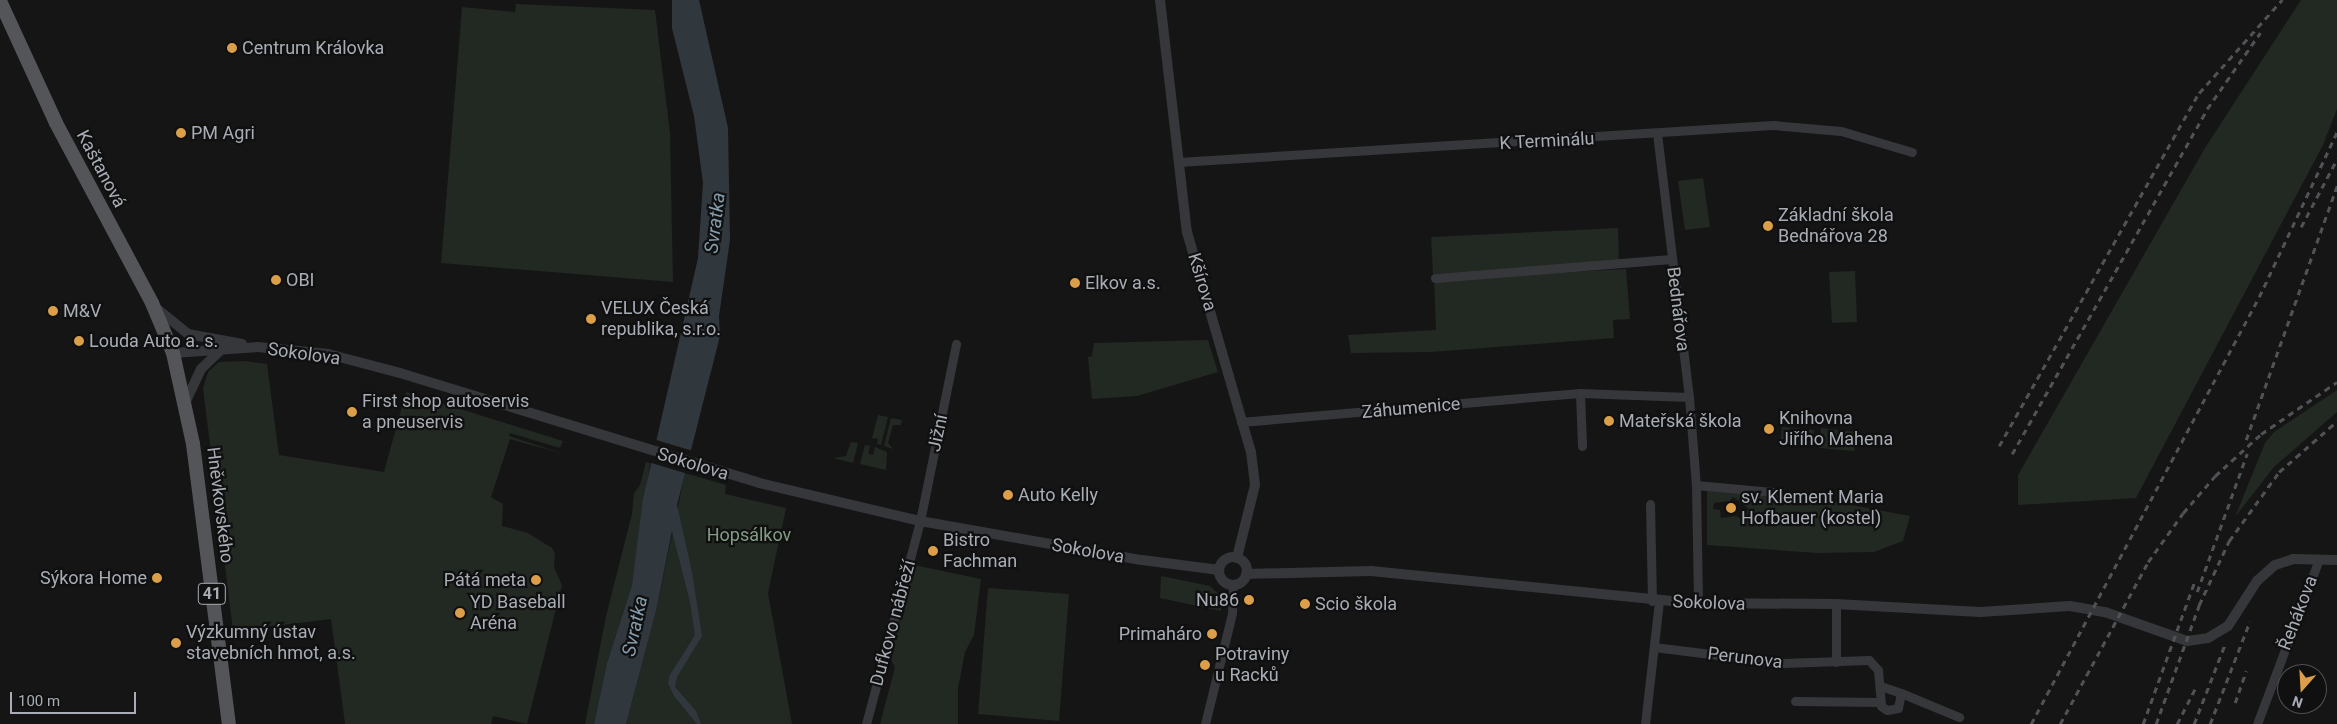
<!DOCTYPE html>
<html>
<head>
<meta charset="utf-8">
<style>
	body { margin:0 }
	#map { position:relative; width:2337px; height:724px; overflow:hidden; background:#151516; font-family:Roboto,sans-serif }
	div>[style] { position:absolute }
	.green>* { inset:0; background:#222822 }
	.water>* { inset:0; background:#30383e }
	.pier>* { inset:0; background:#151516 }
	.minor>* { height:9px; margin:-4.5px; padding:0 4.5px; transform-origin:4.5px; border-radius:4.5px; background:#36373b }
	.tertiary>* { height:10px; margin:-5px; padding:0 5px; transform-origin:5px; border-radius:5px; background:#36373b }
	.tertiary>.ring { margin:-5px; padding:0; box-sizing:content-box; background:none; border:10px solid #36373b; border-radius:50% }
	.primary>* { height:14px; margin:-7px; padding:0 7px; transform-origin:7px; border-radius:7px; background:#535559 }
	.rail>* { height:2.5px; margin-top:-1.25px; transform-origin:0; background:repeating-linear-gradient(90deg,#505256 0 6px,transparent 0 11px) }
	.dots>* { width:14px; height:14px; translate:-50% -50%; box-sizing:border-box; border:2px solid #101011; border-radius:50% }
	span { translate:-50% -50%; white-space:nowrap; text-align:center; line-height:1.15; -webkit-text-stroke:4.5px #101011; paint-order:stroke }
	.shield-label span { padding:1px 4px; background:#101011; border:1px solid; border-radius:4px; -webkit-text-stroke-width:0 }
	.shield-label { font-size:16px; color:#a8adb5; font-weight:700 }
	.poi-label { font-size:18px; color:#a8adb5 }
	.left { translate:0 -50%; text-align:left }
	.right { translate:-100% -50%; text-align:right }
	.street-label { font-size:18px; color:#a8adb5 }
	.park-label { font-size:18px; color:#829d82 }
	.water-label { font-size:19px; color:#849cac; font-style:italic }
	.north { position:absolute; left:2277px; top:664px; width:50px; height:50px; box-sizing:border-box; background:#101011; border:1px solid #4d4f53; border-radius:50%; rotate:199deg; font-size:14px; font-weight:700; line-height:20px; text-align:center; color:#a8adb5 }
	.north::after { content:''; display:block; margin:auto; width:18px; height:22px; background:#db9e49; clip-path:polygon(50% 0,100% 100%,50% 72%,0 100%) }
	.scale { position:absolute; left:10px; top:692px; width:126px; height:22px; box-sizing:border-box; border:2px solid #a8adb5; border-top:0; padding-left:6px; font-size:15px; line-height:18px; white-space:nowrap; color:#a8adb5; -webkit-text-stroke:4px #101011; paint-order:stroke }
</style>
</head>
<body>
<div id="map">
	<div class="green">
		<i style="clip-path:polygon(2301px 0,2337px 0,2337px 109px,2323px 145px,2136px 498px,2018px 505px,2018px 475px,2205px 148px)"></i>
		<i style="clip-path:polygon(516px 4px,655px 10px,670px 133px,673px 282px,441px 263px,462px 7px,515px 12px)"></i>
		<i style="clip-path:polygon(1703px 178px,1710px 227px,1685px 230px,1678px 181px)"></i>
		<i style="clip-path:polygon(1618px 228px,1619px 261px,1433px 274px,1431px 237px)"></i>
		<i style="clip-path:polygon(1626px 269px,1630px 319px,1613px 320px,1614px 338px,1431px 352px,1351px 353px,1348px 335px,1436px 330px,1434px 279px)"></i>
		<i style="clip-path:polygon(1855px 271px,1857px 322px,1832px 323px,1829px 272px)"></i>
		<i style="clip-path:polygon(1208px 340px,1218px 372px,1137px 396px,1092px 399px,1088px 357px,1092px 356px,1094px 343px)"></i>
		<i style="clip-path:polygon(245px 361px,267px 364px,279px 455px,384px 472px,406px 392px,563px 441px,560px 448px,510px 433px,509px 436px,567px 455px,510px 439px,491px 497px,503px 504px,502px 526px,528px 533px,552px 548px,555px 554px,554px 567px,562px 585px,527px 724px,493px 716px,491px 724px,345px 724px,331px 619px,233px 631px,203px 388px,208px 372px,219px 362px)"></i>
		<i style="clip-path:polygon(2337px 390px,2337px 412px,2274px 467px,2235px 517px,2265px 443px,2274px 432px)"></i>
		<i style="clip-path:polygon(878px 415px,888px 417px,881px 445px,877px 444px,878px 439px,872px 438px)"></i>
		<i style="clip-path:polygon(891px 418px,902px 420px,901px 425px,893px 425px,888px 443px,893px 449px,884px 446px)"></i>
		<i style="clip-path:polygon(1782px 427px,1814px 430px,1813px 447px,1780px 444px)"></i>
		<i style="clip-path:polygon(1821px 428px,1856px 432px,1854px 451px,1819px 448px)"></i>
		<i style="clip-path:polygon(851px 442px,858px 443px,853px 463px,833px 458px,846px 456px)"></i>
		<i style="clip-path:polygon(865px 445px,870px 446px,868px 454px,873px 455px,875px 447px,887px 452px,886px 470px,860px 464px)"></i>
		<i style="clip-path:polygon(646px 462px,650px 463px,632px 585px,607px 663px,594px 724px,585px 724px,606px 616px,632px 514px,634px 493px,640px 485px)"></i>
		<i style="clip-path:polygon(685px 473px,726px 485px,725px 494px,786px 508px,768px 593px,792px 724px,626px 724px,656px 611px)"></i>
		<i style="clip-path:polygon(evenodd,1707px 489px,1819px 499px,1910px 516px,1903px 541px,1874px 552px,1817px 553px,1707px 545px,1707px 489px,1733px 497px,1748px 508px,1744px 520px,1736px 516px,1721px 518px,1720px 510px,1713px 509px,1714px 503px,1730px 501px,1733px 497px)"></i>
		<i style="clip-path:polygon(914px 565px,981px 579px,974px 635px,965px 652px,958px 688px,958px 724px,880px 724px,895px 667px,890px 658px)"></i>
		<i style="clip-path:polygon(1161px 576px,1210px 586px,1222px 597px,1221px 611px,1160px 598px)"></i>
		<i style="clip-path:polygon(988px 588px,1069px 594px,1059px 721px,978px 714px)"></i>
	</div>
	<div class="water">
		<i style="clip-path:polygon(672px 0,699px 0,728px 128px,730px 240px,719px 316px,720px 336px,677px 505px,692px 572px,702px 636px,677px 677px,675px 687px,696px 711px,701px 724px,697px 724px,674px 696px,668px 683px,670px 675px,695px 635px,690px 602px,672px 531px,656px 611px,626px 724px,594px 724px,607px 663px,632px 585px,643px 499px,698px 258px,703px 183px,694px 116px,672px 28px)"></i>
	</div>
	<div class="pier">
		<i style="clip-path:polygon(653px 439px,693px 451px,688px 474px,648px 462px)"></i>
	</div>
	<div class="minor">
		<i style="left:1657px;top:133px;width:266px;rotate:83.1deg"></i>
		<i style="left:1689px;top:397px;width:88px;rotate:85.5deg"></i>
		<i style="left:1696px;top:485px;width:118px;rotate:89deg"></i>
		<i style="left:1178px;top:162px;width:596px;rotate:-3.56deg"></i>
		<i style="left:1773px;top:125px;width:68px;rotate:5deg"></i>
		<i style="left:1841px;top:131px;width:74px;rotate:16.5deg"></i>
		<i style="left:1435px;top:278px;width:237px;rotate:-4.6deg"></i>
		<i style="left:1580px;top:393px;width:53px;rotate:87.8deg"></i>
		<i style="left:1241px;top:422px;width:340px;rotate:-4.9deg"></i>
		<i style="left:1580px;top:393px;width:109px;rotate:2.1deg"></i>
		<i style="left:1696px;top:485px;width:77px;rotate:5.2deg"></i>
		<i style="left:1650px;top:504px;width:97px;rotate:88.8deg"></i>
		<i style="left:1654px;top:647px;width:130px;rotate:7.1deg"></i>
		<i style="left:1783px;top:663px;width:86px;rotate:-2deg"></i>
		<i style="left:1869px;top:660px;width:13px;rotate:48deg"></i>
		<i style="left:1878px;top:670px;width:36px;rotate:85deg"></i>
		<i style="left:1881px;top:706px;width:7px;rotate:34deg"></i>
		<i style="left:1887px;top:710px;width:11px;rotate:-10deg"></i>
		<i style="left:1898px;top:708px;width:15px;rotate:-79deg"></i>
		<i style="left:1901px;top:693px;width:21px;rotate:-161deg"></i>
		<i style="left:1836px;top:662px;width:58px;rotate:-90deg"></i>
		<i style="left:1901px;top:693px;width:63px;rotate:22.5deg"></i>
		<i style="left:1795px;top:701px;width:85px;rotate:0.7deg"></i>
		<i style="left:866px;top:724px;width:210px;rotate:-75.1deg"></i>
		<i style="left:920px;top:521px;width:181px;rotate:-78.5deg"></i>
		<i style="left:1205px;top:724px;width:114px;rotate:-76.3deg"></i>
		<i style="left:1232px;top:613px;width:28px;rotate:-88deg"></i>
		<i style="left:1645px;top:724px;width:124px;rotate:-83.5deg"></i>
		<i style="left:2257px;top:724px;width:176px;rotate:-69.4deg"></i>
	</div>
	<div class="tertiary">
		<i style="left:1160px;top:0;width:234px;rotate:83.4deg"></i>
		<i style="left:1187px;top:232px;width:229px;rotate:73.8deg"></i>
		<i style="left:1251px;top:452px;width:33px;rotate:83deg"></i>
		<i style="left:1255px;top:485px;width:75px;rotate:103.9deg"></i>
		<i style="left:155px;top:307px;width:43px;rotate:39.3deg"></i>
		<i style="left:188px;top:334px;width:55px;rotate:10.5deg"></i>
		<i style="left:173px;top:353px;width:85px;rotate:-4deg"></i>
		<i style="left:258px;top:347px;width:70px;rotate:5.7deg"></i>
		<i style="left:328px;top:354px;width:74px;rotate:14.8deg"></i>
		<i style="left:400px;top:373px;width:375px;rotate:17deg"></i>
		<i style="left:759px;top:483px;width:165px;rotate:13.3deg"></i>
		<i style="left:920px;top:521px;width:225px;rotate:10deg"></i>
		<i style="left:1142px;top:560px;width:78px;rotate:7.4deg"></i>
		<i style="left:186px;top:401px;width:35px;rotate:-65deg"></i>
		<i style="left:201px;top:369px;width:28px;rotate:-44deg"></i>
		<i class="ring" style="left:1219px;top:557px;width:18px;height:18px"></i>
		<i style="left:1246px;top:574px;width:125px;rotate:-1.4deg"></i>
		<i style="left:1371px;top:571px;width:320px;rotate:5.7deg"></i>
		<i style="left:1689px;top:603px;width:147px;rotate:0.4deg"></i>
		<i style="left:1836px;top:604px;width:144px;rotate:3.2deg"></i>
		<i style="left:1980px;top:612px;width:90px;rotate:-3.8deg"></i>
		<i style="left:2070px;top:606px;width:36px;rotate:10deg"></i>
		<i style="left:2105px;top:612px;width:87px;rotate:19.5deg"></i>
		<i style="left:2187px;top:641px;width:21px;rotate:-8deg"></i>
		<i style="left:2208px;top:638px;width:23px;rotate:-31deg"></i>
		<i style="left:2228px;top:626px;width:54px;rotate:-57.2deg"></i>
		<i style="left:2257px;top:581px;width:24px;rotate:-42deg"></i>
		<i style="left:2275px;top:565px;width:19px;rotate:-18deg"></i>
		<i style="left:2293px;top:559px;width:44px;rotate:1.3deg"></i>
	</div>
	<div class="primary">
		<i style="left:0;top:1px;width:134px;rotate:65.3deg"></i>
		<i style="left:56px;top:123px;width:204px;rotate:61.9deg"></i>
		<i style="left:152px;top:303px;width:54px;rotate:67.2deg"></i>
		<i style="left:173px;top:353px;width:93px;rotate:77.6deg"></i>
		<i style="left:193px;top:444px;width:282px;rotate:82.7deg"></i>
	</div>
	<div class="rail">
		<i style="left:2301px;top:227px;width:77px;rotate:-62.1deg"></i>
		<i style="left:2246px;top:440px;width:270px;rotate:-70.3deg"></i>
		<i style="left:1999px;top:446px;width:406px;rotate:-60.5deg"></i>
		<i style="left:2199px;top:93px;width:125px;rotate:-48.3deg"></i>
		<i style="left:2012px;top:454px;width:396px;rotate:-60.5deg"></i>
		<i style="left:2207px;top:109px;width:93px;rotate:-55.1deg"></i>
		<i style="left:2197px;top:592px;width:147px;rotate:-70.1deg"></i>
		<i style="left:2235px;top:703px;width:34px;rotate:-71deg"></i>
		<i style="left:2031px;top:724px;width:484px;rotate:-61.9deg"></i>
		<i style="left:2259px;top:297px;width:183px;rotate:-64.7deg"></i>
		<i style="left:2060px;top:724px;width:184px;rotate:-61.5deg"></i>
		<i style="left:2148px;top:562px;width:60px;rotate:-54.5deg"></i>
		<i style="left:2183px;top:513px;width:49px;rotate:-49.1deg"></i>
		<i style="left:2215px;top:476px;width:62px;rotate:-42.4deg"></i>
		<i style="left:2261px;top:434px;width:92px;rotate:-34.4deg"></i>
		<i style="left:2143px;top:724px;width:153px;rotate:-70.1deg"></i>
		<i style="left:2156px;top:724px;width:127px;rotate:-70.1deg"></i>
		<i style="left:2199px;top:605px;width:71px;rotate:-64.9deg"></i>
		<i style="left:2229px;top:541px;width:85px;rotate:-54.1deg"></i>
		<i style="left:2279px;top:472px;width:77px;rotate:-41.3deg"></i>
		<i style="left:2177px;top:724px;width:39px;rotate:-63deg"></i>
		<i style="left:2194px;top:724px;width:86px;rotate:-68.8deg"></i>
		<i style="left:2210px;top:724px;width:110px;rotate:-68.8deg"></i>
	</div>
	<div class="dots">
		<i style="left:232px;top:48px;background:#db9e49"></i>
		<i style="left:181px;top:133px;background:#db9e49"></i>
		<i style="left:1768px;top:226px;background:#db9e49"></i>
		<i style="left:276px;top:280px;background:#db9e49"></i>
		<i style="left:1075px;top:283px;background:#db9e49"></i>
		<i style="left:53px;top:311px;background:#db9e49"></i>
		<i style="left:591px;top:319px;background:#db9e49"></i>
		<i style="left:79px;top:341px;background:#db9e49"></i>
		<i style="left:352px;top:412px;background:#db9e49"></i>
		<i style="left:1609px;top:421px;background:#db9e49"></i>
		<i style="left:1769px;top:429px;background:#db9e49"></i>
		<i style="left:1008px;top:495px;background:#db9e49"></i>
		<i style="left:1731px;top:508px;background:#db9e49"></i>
		<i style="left:933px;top:551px;background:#db9e49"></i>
		<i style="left:157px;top:578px;background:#db9e49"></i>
		<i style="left:536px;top:580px;background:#db9e49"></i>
		<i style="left:1249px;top:600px;background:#db9e49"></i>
		<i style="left:1305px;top:604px;background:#db9e49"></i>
		<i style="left:460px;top:613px;background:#db9e49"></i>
		<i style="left:1212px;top:634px;background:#db9e49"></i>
		<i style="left:176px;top:643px;background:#db9e49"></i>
		<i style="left:1205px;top:665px;background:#db9e49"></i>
	</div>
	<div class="shield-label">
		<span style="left:212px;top:594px">41</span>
	</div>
	<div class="poi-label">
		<span class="left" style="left:242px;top:48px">Centrum Královka</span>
		<span class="left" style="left:191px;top:133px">PM Agri</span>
		<span class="left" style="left:1778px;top:226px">Základní škola<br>Bednářova 28</span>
		<span class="left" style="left:286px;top:280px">OBI</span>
		<span class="left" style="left:1085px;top:283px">Elkov a.s.</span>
		<span class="left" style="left:601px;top:319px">VELUX Česká<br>republika, s.r.o.</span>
		<span class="left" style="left:63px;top:311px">M&amp;V</span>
		<span class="left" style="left:89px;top:341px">Louda Auto a. s.</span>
		<span class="left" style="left:362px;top:412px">First shop autoservis<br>a pneuservis</span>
		<span class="left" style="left:1779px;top:429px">Knihovna<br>Jiřího Mahena</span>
		<span class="left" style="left:1619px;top:421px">Mateřská škola</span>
		<span class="left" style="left:1018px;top:495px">Auto Kelly</span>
		<span class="left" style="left:1741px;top:508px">sv. Klement Maria<br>Hofbauer (kostel)</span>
		<span class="left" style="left:943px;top:551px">Bistro<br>Fachman</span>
		<span class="right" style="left:147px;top:578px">Sýkora Home</span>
		<span class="right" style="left:526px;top:580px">Pátá meta</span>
		<span class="right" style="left:1239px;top:600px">Nu86</span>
		<span class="left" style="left:470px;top:613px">YD Baseball<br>Aréna</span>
		<span class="left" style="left:1315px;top:604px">Scio škola</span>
		<span class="left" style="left:186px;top:643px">Výzkumný ústav<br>stavebních hmot, a.s.</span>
		<span class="right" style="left:1202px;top:634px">Primaháro</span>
		<span class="left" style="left:1215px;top:665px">Potraviny<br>u Racků</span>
	</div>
	<div class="street-label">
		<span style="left:1547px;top:141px;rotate:-3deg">K Terminálu</span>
		<span style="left:101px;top:169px;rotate:62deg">Kaštanová</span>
		<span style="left:1202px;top:282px;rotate:73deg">Kšírova</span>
		<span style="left:1678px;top:309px;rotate:83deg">Bednářova</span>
		<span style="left:304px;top:354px;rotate:8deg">Sokolova</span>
		<span style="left:1411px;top:408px;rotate:-5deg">Záhumenice</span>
		<span style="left:938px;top:433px;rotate:-78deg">Jižní</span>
		<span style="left:693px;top:464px;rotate:17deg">Sokolova</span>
		<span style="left:220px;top:505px;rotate:83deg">Hněvkovského</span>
		<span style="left:1088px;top:551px;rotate:10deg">Sokolova</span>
		<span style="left:1709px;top:603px;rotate:2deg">Sokolova</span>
		<span style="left:2298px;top:613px;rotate:-69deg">Řehákova</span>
		<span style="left:893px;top:623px;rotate:-75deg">Dufkovo nábřeží</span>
		<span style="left:1745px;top:658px;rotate:7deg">Perunova</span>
	</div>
	<div class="park-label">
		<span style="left:749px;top:535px">Hopsálkov</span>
	</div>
	<div class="water-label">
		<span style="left:715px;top:223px;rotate:-83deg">Svratka</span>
		<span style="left:635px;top:626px;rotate:-78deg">Svratka</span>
	</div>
	<div class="north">N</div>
	<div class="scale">100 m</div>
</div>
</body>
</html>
